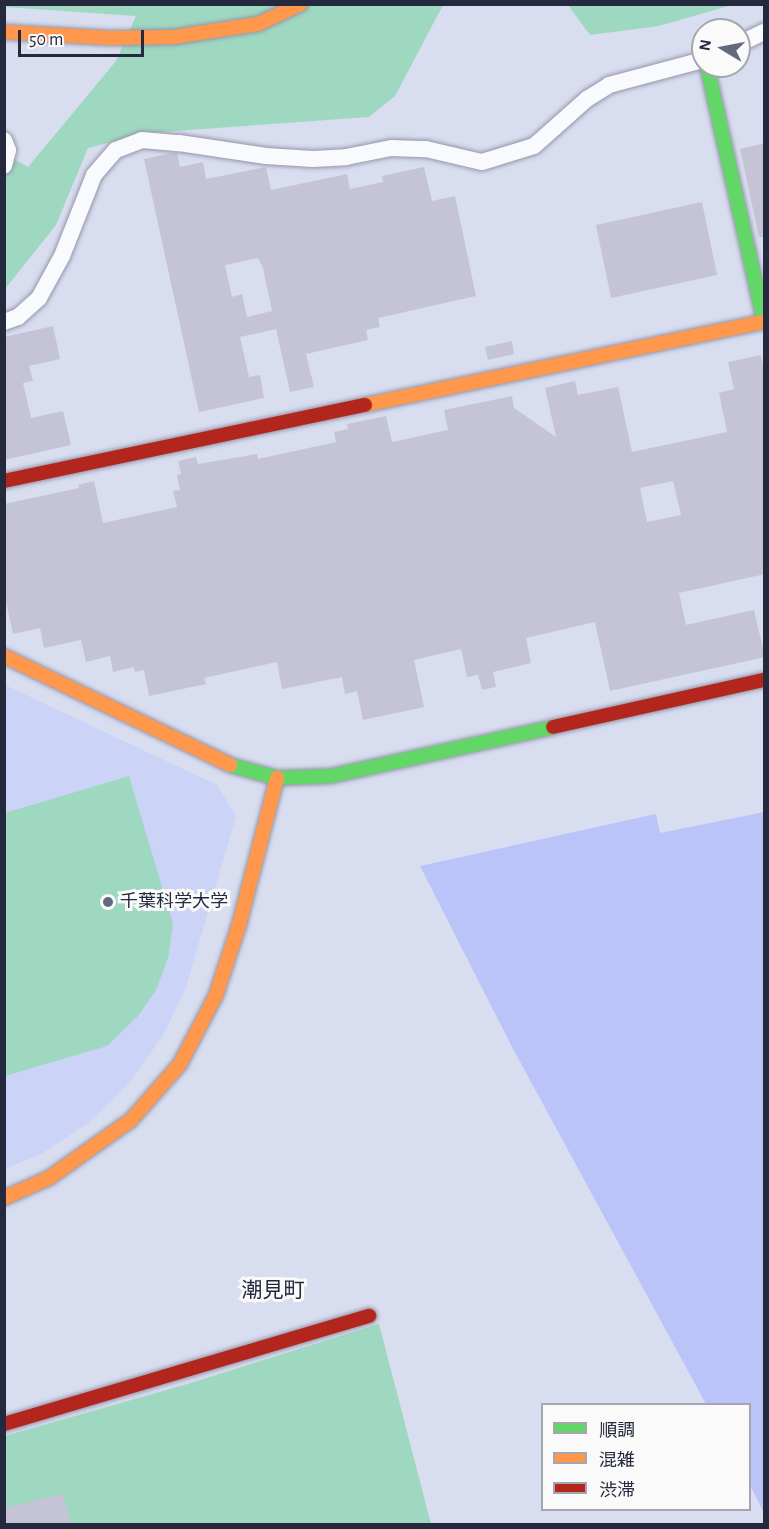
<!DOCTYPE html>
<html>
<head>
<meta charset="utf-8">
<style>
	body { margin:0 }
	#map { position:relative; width:769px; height:1529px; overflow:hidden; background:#d9ddf0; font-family:"Alegreya Sans","Noto Sans JP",sans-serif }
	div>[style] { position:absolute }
	.built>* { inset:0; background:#cbd3f7 }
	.green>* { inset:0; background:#9fd8c0 }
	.water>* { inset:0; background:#bac4f8 }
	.building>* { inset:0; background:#c4c4d6 }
	.roads { filter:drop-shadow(0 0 2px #9497a8) drop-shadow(0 0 2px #9497a8) }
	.street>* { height:16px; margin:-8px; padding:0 8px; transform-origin:8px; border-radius:8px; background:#f9fafd }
	.fast>* { height:14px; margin:-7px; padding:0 7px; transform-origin:7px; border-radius:7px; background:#63d668 }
	.slow>* { height:14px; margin:-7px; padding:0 7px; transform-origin:7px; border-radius:7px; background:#ff974d }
	.jam>* { height:14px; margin:-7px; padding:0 7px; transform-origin:7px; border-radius:7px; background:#b3261e }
	.dots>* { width:16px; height:16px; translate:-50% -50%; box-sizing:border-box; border:3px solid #fafafa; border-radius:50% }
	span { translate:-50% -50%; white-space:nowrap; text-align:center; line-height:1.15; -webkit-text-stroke:6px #fafafa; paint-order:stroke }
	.poi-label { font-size:18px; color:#25293e }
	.left { translate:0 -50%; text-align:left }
	.quarter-label { font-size:21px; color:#25293e }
	.frame { position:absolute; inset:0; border:6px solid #25293e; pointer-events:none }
	.legend { position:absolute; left:541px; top:1403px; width:210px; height:108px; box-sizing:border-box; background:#fafafa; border:2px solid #a5a6af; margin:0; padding:8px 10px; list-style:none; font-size:18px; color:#25293e }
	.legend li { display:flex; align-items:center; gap:12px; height:30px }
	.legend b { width:30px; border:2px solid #a5a6af }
	.north { position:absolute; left:691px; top:18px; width:60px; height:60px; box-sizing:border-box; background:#fafafa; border:2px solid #a5a6af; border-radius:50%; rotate:280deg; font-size:16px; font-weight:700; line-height:24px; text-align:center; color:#25293e }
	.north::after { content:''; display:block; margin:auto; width:21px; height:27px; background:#64687c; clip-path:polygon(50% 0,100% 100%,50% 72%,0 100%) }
	.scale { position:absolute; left:18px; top:30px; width:126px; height:27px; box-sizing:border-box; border:3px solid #25293e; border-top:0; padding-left:8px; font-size:18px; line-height:21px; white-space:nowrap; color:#25293e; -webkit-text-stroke:4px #fafafa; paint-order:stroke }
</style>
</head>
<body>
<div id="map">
	<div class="built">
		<i style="clip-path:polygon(5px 685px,217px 785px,236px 816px,186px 987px,164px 1034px,130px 1082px,88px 1123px,43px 1153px,5px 1169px)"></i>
	</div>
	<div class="green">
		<i style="clip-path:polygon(5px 5px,446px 5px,442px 7px,395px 96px,369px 117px,147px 133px,88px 148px,56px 225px,5px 289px,5px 154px,28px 167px,116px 61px,136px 16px,5px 7px)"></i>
		<i style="clip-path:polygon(568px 5px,732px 5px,659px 26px,590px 35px)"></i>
		<i style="clip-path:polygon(129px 776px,173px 924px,168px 958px,156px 990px,138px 1016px,107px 1046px,5px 1076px,5px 813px)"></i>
		<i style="clip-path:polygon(379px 1324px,431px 1524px,5px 1524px,5px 1436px,184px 1385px)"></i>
	</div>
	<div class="water">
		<i style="clip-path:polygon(764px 812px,764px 1513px,750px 1485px,750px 1404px,706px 1404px,512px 1047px,420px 866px,656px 814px,660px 833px)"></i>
	</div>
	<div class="building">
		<i style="clip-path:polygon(765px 143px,765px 237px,759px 237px,740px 149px)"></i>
		<i style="clip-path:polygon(evenodd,172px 153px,177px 153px,180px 167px,203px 162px,206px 179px,266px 167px,271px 190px,347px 174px,350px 189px,383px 182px,382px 176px,424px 167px,432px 201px,455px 196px,476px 296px,378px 318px,380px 327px,366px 330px,368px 340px,306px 354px,314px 387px,290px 392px,276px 329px,240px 337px,249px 377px,260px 375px,264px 398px,199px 412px,144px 159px,172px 153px,258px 258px,263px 268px,272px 311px,247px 317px,242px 294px,232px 297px,225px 265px,258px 258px)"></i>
		<i style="clip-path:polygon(702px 202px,717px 275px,611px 298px,596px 225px)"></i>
		<i style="clip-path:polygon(53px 326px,60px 359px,29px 366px,33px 381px,23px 383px,31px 418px,63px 411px,71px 445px,4px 460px,4px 337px)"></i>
		<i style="clip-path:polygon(512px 341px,514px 354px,488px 360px,485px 347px)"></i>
		<i style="clip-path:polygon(evenodd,761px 355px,765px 373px,765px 574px,679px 593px,686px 625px,754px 610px,765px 657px,610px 691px,595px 622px,526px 638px,531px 663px,493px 672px,496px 687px,482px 690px,478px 675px,467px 677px,461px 649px,414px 660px,424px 707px,363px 720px,357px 691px,345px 694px,342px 677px,282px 689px,277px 662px,204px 678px,206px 684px,149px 696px,144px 670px,135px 672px,134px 667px,113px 672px,110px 656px,86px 662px,81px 640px,44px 648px,40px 628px,13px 634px,4px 593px,4px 504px,79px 488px,78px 485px,94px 481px,103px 523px,177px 507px,173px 491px,180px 490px,177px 475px,181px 474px,178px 461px,196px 457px,198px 464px,257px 454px,258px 459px,336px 442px,334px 432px,348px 429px,347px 424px,386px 416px,392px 442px,448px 430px,444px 410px,512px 396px,514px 408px,556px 437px,545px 388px,575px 381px,578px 395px,618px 387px,632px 452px,727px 432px,719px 393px,734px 389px,728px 362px,761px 355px,673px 481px,681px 515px,647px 522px,640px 488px,673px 481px)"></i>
		<i style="clip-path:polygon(63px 1494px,71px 1524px,4px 1524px,4px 1508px)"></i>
	</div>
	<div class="roads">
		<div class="street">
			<i style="left:739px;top:44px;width:28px;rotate:-26deg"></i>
			<i style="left:4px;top:140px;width:11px;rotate:68deg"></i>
			<i style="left:8px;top:150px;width:16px;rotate:104deg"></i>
			<i style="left:4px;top:322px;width:15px;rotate:-20deg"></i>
			<i style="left:18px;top:317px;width:28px;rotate:-42deg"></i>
			<i style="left:39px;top:298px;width:48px;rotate:-61.3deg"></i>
			<i style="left:62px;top:256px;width:87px;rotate:-68.4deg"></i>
			<i style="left:94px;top:175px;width:33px;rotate:-49deg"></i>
			<i style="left:116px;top:150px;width:28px;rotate:-21deg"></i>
			<i style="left:142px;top:140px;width:37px;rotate:5deg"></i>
			<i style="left:179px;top:143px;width:88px;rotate:8.5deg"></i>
			<i style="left:266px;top:156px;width:47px;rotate:3.7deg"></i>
			<i style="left:313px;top:159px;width:33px;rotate:-3deg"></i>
			<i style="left:346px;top:157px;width:46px;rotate:-11.3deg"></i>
			<i style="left:391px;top:148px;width:35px;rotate:2deg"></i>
			<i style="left:426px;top:149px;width:57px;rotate:13.1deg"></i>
			<i style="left:482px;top:162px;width:54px;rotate:-17.1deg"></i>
			<i style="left:534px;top:146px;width:71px;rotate:-41.6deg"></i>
			<i style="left:587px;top:99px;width:26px;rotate:-32deg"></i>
			<i style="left:609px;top:85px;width:97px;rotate:-14.9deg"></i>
		</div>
		<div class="fast">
			<i style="left:707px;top:66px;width:260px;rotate:77.4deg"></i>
			<i style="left:230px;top:765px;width:49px;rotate:15.5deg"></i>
			<i style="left:277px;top:778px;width:54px;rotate:-2.1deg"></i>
			<i style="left:331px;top:776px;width:227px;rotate:-12.4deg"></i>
		</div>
		<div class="slow">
			<i style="left:4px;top:32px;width:106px;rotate:3.2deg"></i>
			<i style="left:110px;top:38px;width:64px;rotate:-0.9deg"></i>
			<i style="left:174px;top:37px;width:85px;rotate:-8.8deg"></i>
			<i style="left:258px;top:24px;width:47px;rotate:-24.9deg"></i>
			<i style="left:365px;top:405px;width:408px;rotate:-11.8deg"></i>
			<i style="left:4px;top:656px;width:251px;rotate:25.7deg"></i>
			<i style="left:4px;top:1198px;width:49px;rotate:-24deg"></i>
			<i style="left:49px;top:1178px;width:100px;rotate:-35.3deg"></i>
			<i style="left:131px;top:1120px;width:74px;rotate:-48.8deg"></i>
			<i style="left:180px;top:1064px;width:78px;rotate:-62.4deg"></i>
			<i style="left:216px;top:995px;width:74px;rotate:-71.8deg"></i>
			<i style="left:239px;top:925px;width:152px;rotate:-75.5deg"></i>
		</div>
		<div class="jam">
			<i style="left:4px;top:481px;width:369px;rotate:-11.9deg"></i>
			<i style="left:553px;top:727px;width:216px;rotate:-12.6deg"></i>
			<i style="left:4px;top:1424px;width:381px;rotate:-16.5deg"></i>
		</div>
	</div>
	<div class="dots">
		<i style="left:108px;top:902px;background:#64687c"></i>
	</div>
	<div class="poi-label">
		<span class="left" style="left:120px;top:902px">千葉科学大学</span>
	</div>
	<div class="quarter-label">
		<span style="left:273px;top:1291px">潮見町</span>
	</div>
	<div class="frame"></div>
	<ul class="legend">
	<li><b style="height:8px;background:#63d668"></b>順調</li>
	<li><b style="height:8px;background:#ff974d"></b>混雑</li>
	<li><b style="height:8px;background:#b3261e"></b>渋滞</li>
	</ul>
	<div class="north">N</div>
	<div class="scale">50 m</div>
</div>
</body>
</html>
